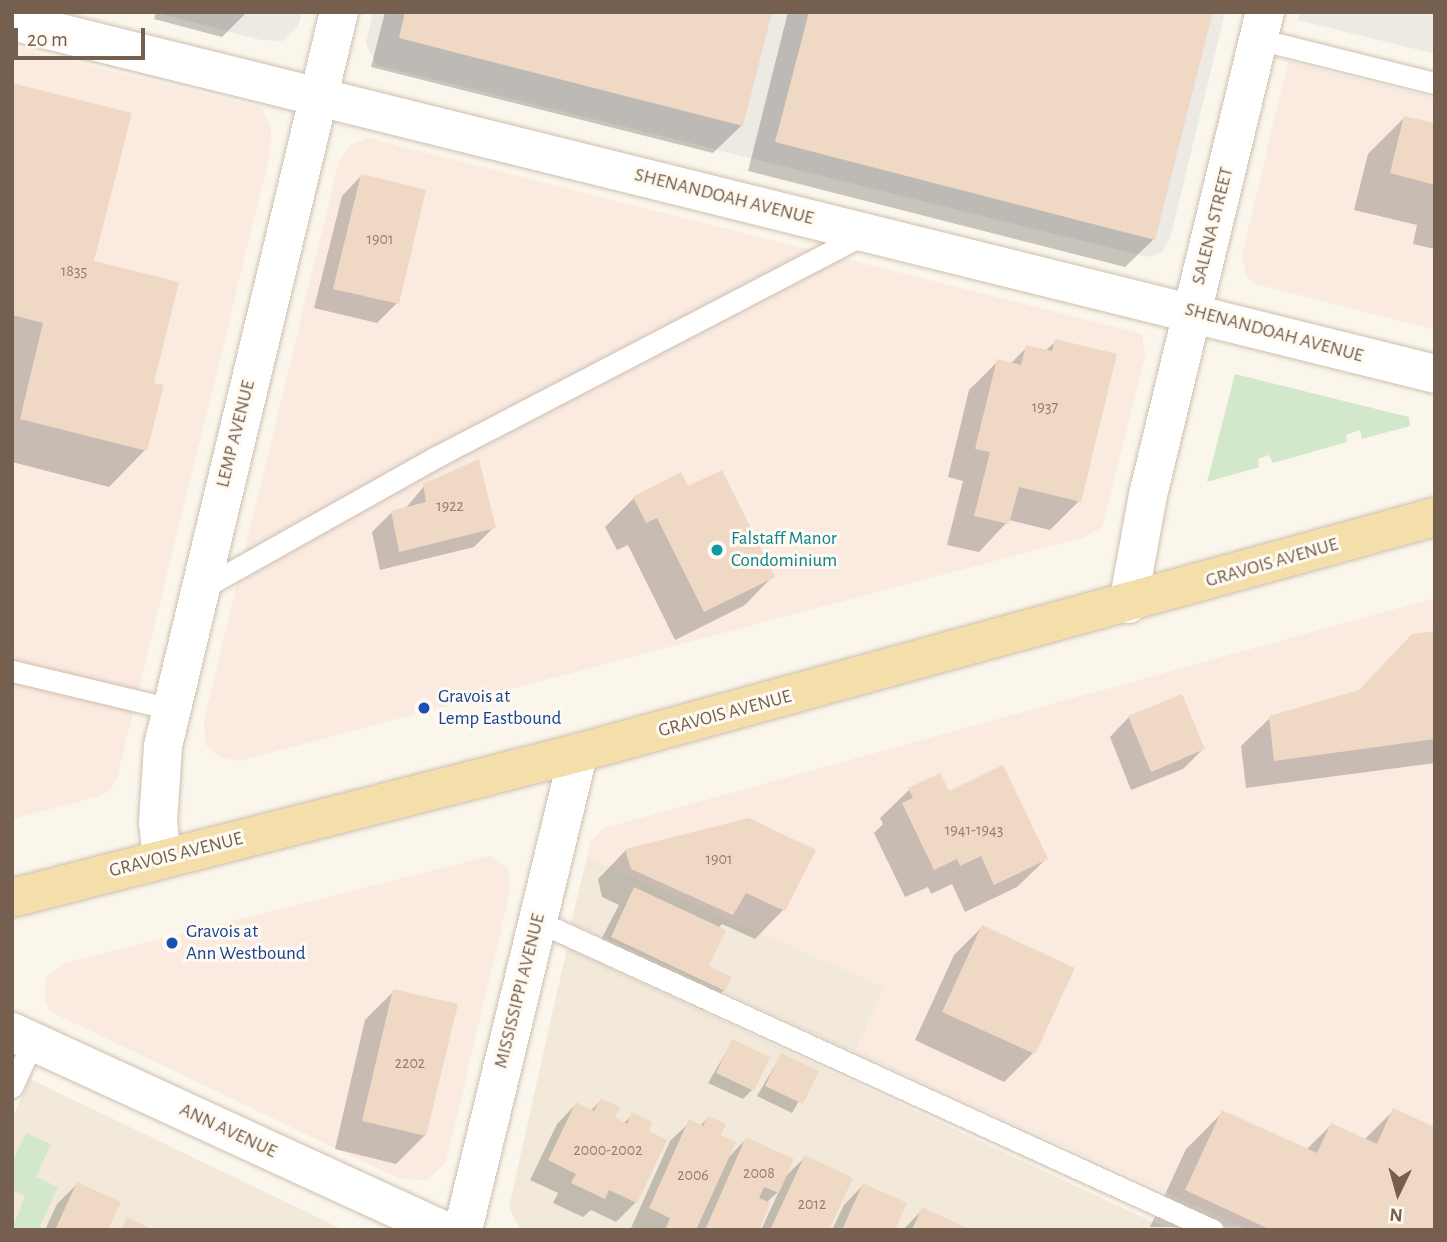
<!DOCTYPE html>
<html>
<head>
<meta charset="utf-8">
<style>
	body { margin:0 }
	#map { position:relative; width:1447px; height:1242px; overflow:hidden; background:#fbf6eb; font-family:"Alegreya Sans",sans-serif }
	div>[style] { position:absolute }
	.residential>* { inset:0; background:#f2e9da }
	.commercial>* { inset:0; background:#faeae0 }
	.industrial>* { inset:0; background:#ede9e3 }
	.green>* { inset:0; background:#d3e8ca }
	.shadow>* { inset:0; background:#0003 }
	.building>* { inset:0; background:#efd9c4 }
	.roads { filter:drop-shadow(0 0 2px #cdbfb1) drop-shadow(0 0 2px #cdbfb1) }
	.lane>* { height:21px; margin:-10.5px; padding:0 10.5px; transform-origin:10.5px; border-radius:10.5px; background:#fff }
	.street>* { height:38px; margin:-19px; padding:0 19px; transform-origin:19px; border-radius:19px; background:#fff }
	.primary>* { height:38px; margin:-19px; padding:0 19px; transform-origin:19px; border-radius:19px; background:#f4dea9 }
	.dots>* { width:19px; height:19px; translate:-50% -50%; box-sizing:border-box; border:4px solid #fefaf1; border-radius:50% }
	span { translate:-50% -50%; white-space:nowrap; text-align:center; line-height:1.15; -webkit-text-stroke:6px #fefaf1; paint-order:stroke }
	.number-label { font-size:16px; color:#947e6c }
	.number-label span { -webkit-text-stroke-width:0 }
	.street-label { font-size:19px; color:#75604f }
	.culture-label { font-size:19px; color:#0d838f }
	.left { translate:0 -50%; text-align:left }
	.transit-label { font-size:19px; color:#164399 }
	.frame { position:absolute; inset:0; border:14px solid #75604f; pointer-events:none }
	.north { position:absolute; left:1363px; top:1158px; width:70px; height:70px; -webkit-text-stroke:5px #fefaf1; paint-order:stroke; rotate:185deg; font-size:19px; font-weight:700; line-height:28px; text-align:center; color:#75604f }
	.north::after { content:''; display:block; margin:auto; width:24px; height:32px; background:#75604f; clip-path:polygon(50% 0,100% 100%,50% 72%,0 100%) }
	.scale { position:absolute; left:14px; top:28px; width:131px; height:32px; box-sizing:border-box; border:4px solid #75604f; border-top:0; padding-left:9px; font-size:21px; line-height:24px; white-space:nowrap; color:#75604f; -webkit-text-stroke:5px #fefaf1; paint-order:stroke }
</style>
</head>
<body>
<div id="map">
	<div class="residential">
		<i style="clip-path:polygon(587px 857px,885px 987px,855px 1052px,571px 923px)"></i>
		<i style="clip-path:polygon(567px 948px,1170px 1230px,520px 1230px,509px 1207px)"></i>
		<i style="clip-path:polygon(30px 1079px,344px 1230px,12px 1230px,12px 1119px)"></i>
	</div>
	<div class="commercial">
		<i style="clip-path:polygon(12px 47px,262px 108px,271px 128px,270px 155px,117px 778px,110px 790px,100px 796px,12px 819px)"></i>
		<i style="clip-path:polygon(1288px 62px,1435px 98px,1435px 330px,1255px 284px,1246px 276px,1242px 255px)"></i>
		<i style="clip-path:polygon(368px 138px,1142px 334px,1145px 356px,1102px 527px,1085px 537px,239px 761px,221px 758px,205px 744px,204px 720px,339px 161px,350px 145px)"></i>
		<i style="clip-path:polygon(1435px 598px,1435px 1230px,1249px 1230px,855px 1052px,885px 987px,587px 857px,590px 842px,604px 828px)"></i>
		<i style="clip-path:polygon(490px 856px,508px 868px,510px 892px,446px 1162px,427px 1180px,400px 1179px,51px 1012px,45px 1001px,46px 977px,65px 963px)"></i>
	</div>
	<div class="industrial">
		<i style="clip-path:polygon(153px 12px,302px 12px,298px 26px,283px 41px,261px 40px)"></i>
		<i style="clip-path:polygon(373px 12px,1225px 12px,1170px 239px,1162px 252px,1147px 257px,376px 65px,366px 43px)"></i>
		<i style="clip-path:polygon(1300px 12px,1435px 12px,1435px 54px,1298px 20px)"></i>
	</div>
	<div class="green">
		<i style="clip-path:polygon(1235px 374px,1409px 417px,1410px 426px,1362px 439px,1360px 430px,1346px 435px,1347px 442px,1273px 463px,1269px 455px,1258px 459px,1259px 467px,1207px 482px)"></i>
		<i style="clip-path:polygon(26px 1133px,51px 1144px,36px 1177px,58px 1187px,38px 1230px,12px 1230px,25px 1196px,12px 1190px,12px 1163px)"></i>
	</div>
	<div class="shadow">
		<i style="clip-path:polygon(156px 12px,247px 12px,222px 37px,154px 19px)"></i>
		<i style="clip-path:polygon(385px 12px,771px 12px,742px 125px,713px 153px,371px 67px)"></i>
		<i style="clip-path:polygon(788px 12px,1212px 12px,1154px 239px,1125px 267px,748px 171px)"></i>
		<i style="clip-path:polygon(12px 84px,151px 384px,145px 450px,109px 487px,12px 462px)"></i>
		<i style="clip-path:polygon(1404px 118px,1435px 125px,1435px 249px,1413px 244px,1417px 225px,1354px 210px,1368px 154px)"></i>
		<i style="clip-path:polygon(361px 176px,397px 303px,377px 323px,314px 308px,342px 196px)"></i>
		<i style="clip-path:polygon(1056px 341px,1079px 501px,1050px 530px,1009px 520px,979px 552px,947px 545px,963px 481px,948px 477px,969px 390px,998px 361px,1010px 364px,1027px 347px,1045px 351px)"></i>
		<i style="clip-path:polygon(424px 486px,494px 527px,474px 547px,380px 570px,372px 532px,392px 512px,405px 509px)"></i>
		<i style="clip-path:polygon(687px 488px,773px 576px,745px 605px,675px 640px,628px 545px,617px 550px,605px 527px,634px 498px)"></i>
		<i style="clip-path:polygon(1435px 632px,1435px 763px,1246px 788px,1241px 746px,1270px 718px,1357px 693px)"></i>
		<i style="clip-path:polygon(1129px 717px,1203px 749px,1183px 769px,1131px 790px,1110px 737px)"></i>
		<i style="clip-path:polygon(909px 790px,1046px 859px,1017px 887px,965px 912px,952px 884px,931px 894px,928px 887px,905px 897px,874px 833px,883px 824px,880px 818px)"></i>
		<i style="clip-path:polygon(748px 819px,783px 910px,755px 939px,722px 924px,718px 928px,707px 967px,724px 990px,704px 1010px,592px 957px,619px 905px,602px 897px,598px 879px,626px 850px)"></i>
		<i style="clip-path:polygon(982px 927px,1033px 1053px,1004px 1082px,915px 1040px,954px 955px)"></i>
		<i style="clip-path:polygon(394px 991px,425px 1135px,396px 1164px,335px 1149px,365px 1020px)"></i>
		<i style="clip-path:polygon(732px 1042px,752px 1090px,743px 1099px,708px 1083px)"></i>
		<i style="clip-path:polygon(781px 1055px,816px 1071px,792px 1113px,757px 1096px)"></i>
		<i style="clip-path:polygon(601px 1100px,613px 1118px,623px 1124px,633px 1114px,636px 1202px,616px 1222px,591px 1210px,583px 1217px,553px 1203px,558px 1193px,530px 1180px,557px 1124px,576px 1104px,590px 1111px)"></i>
		<i style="clip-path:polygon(1394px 1110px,1435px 1230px,1150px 1227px,1186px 1149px,1223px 1112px,1306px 1150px,1331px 1125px,1364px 1140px)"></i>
		<i style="clip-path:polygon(708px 1118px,727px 1159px,746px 1139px,783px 1179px,805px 1157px,827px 1230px,761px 1230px,779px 1191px,766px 1203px,757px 1230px,631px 1228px,670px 1141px,690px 1122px,700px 1126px)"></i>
		<i style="clip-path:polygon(77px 1184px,106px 1230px,45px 1230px,57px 1204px)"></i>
		<i style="clip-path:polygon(863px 1185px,893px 1230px,832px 1230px,844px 1205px)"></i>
		<i style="clip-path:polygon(922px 1210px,967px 1230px,903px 1230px)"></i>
	</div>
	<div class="building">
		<i style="clip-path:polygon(405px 12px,772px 12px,743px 126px,399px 38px)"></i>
		<i style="clip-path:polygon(809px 12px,1213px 12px,1155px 240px,775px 142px)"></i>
		<i style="clip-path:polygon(12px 83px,132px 113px,94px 261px,179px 282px,154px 383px,164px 385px,147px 451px,20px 419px,43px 323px,12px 315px)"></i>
		<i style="clip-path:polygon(1404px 116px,1435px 123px,1435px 185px,1390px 173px)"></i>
		<i style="clip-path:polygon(361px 174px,426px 190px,399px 304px,333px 289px)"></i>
		<i style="clip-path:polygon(1055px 339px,1117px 354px,1081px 502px,1019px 487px,1009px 524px,974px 516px,990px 452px,975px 449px,997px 359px,1021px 365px,1026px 345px,1052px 351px)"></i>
		<i style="clip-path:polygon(479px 459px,496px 528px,399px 552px,391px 511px,426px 502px,423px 484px)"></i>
		<i style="clip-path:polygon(722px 470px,775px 577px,704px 612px,657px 518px,646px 523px,633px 497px,681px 472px,688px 486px)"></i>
		<i style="clip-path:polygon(1435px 631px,1435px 739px,1274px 761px,1269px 716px,1359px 690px,1412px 634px)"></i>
		<i style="clip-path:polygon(1182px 694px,1205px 749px,1151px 772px,1128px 716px)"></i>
		<i style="clip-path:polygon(1003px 765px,1048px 859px,994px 885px,981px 856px,960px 866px,957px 859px,934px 870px,902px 803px,913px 798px,908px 788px,940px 773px,949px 791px)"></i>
		<i style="clip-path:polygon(749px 818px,816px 850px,785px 911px,746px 893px,733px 915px,631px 869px,625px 849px)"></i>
		<i style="clip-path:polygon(634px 887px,726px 930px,709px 966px,732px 977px,725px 991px,611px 937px)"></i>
		<i style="clip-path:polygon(982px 925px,1075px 968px,1035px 1054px,942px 1012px)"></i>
		<i style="clip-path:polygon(393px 989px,458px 1004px,426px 1136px,362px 1121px)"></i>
		<i style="clip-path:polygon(732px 1039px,770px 1057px,754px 1091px,716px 1073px)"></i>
		<i style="clip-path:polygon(781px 1053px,819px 1071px,803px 1104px,765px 1086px)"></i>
		<i style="clip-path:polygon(601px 1098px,620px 1107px,615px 1117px,627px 1124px,632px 1112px,652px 1122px,649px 1131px,667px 1140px,637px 1203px,609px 1190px,605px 1199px,571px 1183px,576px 1174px,548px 1160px,576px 1102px,594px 1111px)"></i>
		<i style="clip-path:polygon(1393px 1108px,1435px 1127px,1435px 1230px,1271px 1230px,1185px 1190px,1222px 1110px,1317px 1153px,1331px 1123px,1377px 1144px)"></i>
		<i style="clip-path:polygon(708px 1116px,726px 1124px,721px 1135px,736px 1142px,696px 1230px,665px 1230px,670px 1218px,649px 1208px,689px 1119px,703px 1126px)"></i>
		<i style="clip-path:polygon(746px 1137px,794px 1159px,779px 1193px,764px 1187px,759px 1198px,770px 1203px,759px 1230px,705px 1230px)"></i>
		<i style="clip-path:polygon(805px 1155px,853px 1178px,829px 1230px,770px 1230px)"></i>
		<i style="clip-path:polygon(77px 1182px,121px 1202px,108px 1230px,55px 1230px)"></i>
		<i style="clip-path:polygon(863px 1183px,907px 1203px,895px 1230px,842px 1230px)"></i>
		<i style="clip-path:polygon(922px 1207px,971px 1230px,912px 1230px)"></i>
		<i style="clip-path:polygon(127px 1217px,154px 1230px,121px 1230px)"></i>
	</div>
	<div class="roads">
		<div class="lane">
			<i style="left:1258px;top:39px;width:182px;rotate:14deg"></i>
			<i style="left:199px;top:590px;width:274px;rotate:-29.3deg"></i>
			<i style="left:438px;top:456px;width:481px;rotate:-27.5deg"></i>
			<i style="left:12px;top:671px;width:163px;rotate:13.4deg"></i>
			<i style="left:537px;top:921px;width:743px;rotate:24.57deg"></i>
			<i style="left:12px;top:1087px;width:51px;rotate:-65.5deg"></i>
		</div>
		<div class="street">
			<i style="left:12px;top:21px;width:1466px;rotate:13.93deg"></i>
			<i style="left:1128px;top:604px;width:111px;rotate:-79.6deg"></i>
			<i style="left:1148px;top:495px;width:497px;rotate:-76.4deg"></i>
			<i style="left:162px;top:859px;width:36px;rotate:-96deg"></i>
			<i style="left:158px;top:823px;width:77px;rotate:-86.3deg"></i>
			<i style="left:163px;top:746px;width:755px;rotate:-76.52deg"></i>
			<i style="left:12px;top:1032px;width:474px;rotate:24.7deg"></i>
			<i style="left:463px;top:1230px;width:491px;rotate:-76.4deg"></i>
		</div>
		<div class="primary">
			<i style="left:12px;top:898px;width:584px;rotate:-14.37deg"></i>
			<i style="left:578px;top:753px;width:889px;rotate:-15.4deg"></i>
		</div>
	</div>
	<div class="dots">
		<i style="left:717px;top:550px;background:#0f9aa8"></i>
		<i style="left:424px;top:708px;background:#1a4fb4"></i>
		<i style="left:172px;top:943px;background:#1a4fb4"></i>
	</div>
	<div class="number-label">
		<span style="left:380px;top:239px">1901</span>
		<span style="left:74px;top:271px">1835</span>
		<span style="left:1045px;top:407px">1937</span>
		<span style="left:450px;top:506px">1922</span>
		<span style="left:974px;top:830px">1941-1943</span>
		<span style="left:719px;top:859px">1901</span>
		<span style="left:410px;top:1063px">2202</span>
		<span style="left:608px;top:1150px">2000-2002</span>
		<span style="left:759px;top:1173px">2008</span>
		<span style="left:693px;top:1175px">2006</span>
		<span style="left:812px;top:1204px">2012</span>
	</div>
	<div class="street-label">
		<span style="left:724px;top:197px;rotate:14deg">SHENANDOAH AVENUE</span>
		<span style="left:1213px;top:226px;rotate:-76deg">SALENA STREET</span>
		<span style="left:1274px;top:333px;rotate:15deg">SHENANDOAH AVENUE</span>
		<span style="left:236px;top:434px;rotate:-76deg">LEMP AVENUE</span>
		<span style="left:1272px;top:563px;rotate:-16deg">GRAVOIS AVENUE</span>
		<span style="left:725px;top:714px;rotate:-15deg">GRAVOIS AVENUE</span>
		<span style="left:176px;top:855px;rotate:-14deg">GRAVOIS AVENUE</span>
		<span style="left:520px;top:991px;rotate:-76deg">MISSISSIPPI AVENUE</span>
		<span style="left:228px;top:1131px;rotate:25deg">ANN AVENUE</span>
	</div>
	<div class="culture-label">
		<span class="left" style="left:731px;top:550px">Falstaff Manor<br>Condominium</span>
	</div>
	<div class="transit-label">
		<span class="left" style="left:438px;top:708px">Gravois at<br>Lemp Eastbound</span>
		<span class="left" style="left:186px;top:943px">Gravois at<br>Ann Westbound</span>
	</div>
	<div class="frame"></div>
	<div class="north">N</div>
	<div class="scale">20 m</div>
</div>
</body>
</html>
